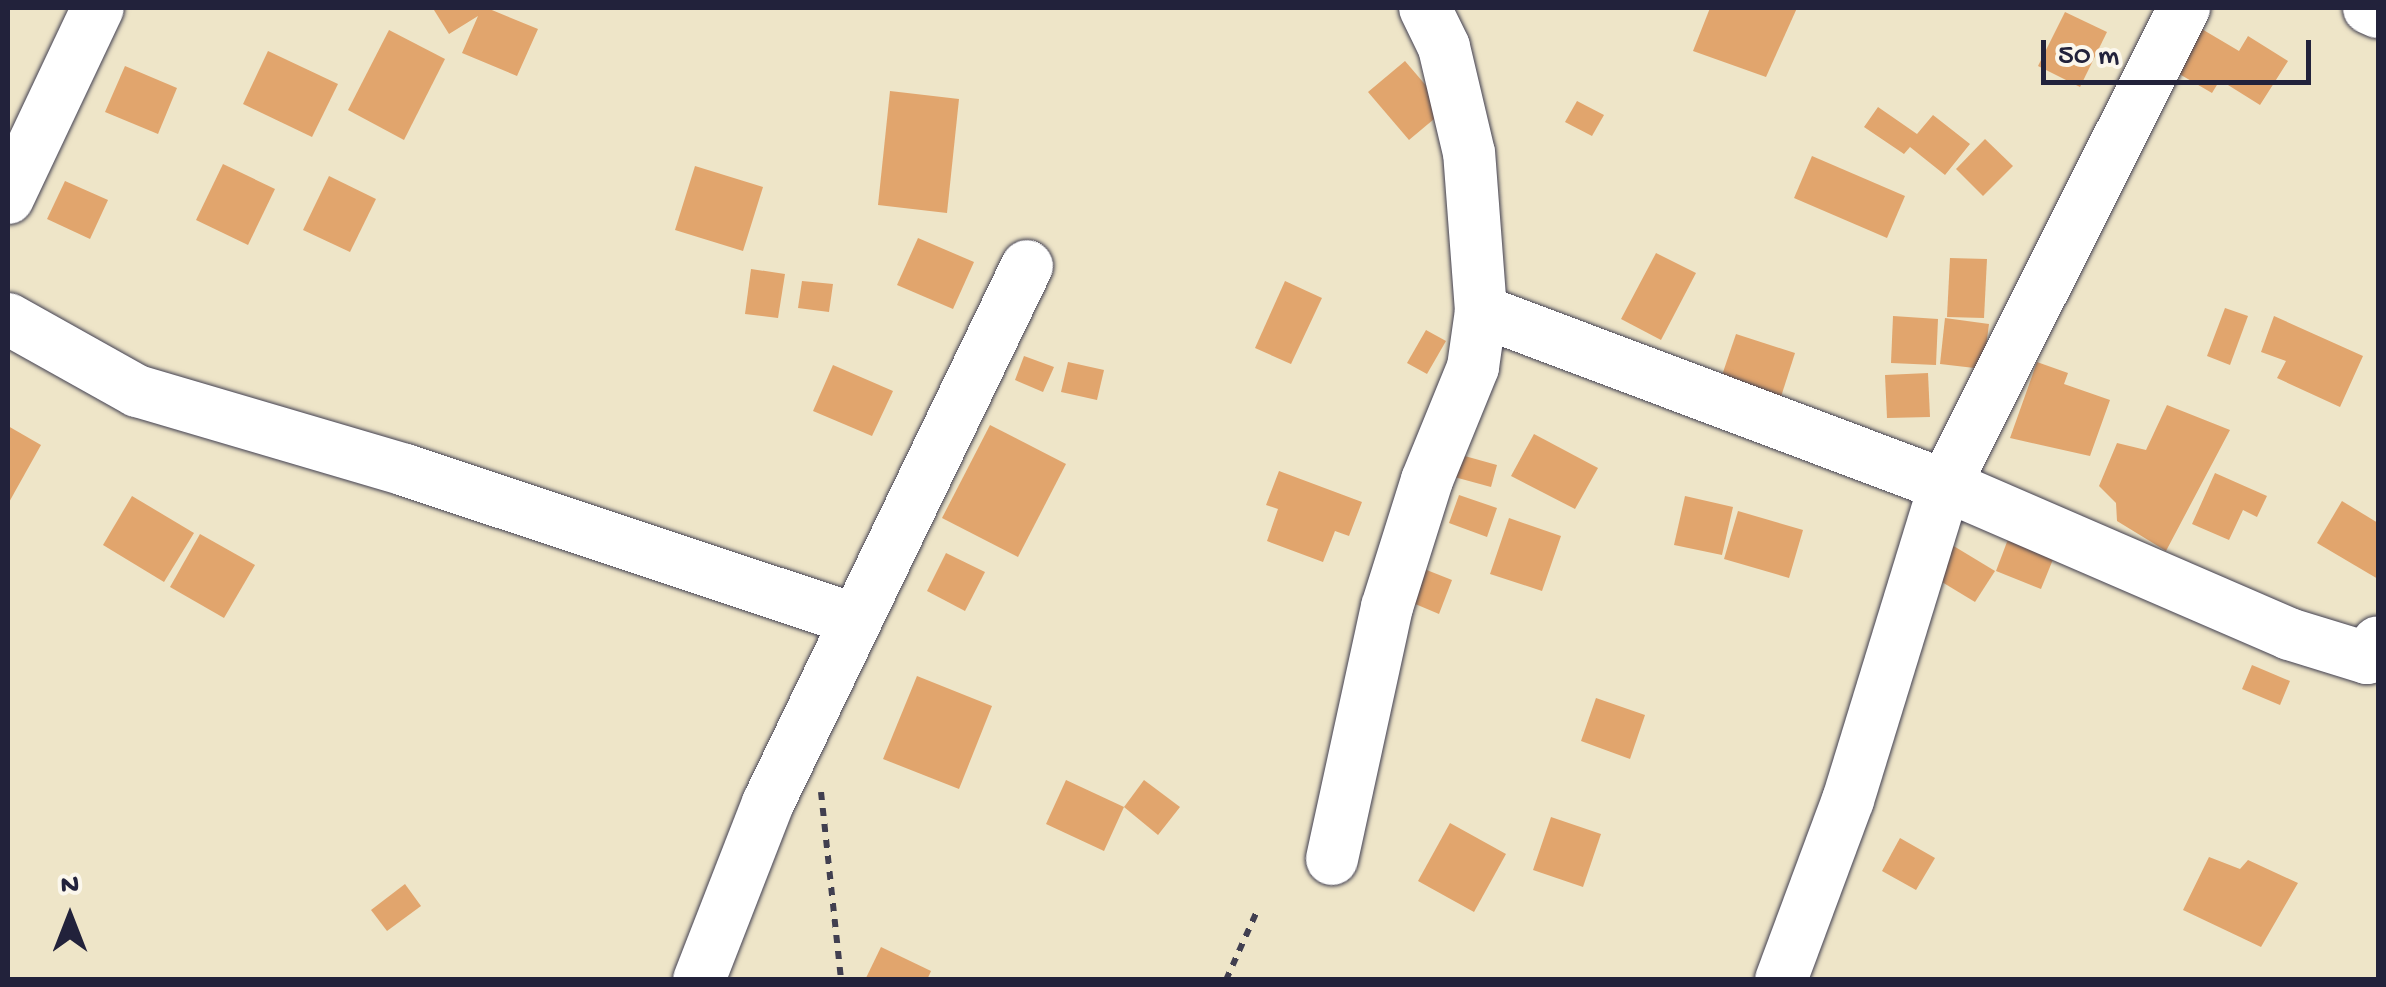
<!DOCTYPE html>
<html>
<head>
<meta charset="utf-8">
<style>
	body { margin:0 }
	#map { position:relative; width:2386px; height:987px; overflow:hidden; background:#eee5c8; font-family:"Gochi Hand",sans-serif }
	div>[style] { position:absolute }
	.building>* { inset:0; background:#e1a56d }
	.path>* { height:6px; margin-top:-3px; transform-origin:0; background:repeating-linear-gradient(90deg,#413f50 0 8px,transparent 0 16px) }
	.roads { filter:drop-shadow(0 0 2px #413f50) drop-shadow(0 0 2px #413f50) }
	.minor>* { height:52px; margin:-26px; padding:0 26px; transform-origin:26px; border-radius:26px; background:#fff }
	span { translate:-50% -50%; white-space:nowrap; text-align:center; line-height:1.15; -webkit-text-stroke:8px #fbf7ec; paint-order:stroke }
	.frame { position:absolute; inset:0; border:10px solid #22223b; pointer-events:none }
	.north { position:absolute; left:20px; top:867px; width:100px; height:100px; -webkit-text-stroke:8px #fbf7ec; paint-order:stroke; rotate:0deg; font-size:28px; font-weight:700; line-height:40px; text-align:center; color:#22223b }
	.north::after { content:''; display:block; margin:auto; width:35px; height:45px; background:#22223b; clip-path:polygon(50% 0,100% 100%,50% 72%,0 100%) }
	.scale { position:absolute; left:2041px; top:40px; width:270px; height:45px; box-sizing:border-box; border:5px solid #22223b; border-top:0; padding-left:12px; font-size:30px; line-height:35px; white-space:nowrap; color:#22223b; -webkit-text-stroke:8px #fbf7ec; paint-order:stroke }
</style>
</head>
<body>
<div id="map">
	<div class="building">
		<i style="clip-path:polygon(439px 8px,487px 8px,538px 29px,517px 76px,462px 53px,478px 16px,449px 34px,434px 10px)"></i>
		<i style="clip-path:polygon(1710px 8px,1797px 8px,1766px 77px,1693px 51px)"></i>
		<i style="clip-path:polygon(2065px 12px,2107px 32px,2080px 87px,2038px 66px)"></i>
		<i style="clip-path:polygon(2195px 25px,2239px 51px,2248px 36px,2288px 61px,2260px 105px,2220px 80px,2212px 93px,2169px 68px)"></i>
		<i style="clip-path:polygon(389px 30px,445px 59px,404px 140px,348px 110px)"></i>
		<i style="clip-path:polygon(268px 51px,338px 84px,312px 137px,243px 104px)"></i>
		<i style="clip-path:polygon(1405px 61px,1446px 109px,1409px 140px,1368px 92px)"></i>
		<i style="clip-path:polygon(125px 66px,177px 88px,158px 134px,105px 112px)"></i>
		<i style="clip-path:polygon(890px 91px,959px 99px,947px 213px,878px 205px)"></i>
		<i style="clip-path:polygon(1577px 101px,1604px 115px,1592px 136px,1565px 122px)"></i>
		<i style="clip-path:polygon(1878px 107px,1917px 134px,1933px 115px,1970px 144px,1945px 175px,1910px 147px,1904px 154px,1864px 127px)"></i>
		<i style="clip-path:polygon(1985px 139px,2013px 166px,1983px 196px,1956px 169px)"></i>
		<i style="clip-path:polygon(1812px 156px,1905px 196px,1887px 238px,1794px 198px)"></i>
		<i style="clip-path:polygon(223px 164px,275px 189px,248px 245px,196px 220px)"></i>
		<i style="clip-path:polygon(695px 166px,763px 187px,743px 251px,675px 230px)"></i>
		<i style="clip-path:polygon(329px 176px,376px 199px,350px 252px,303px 230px)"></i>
		<i style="clip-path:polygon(65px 181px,108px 200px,90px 239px,47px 219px)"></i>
		<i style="clip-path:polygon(918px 238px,974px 262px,953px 309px,897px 285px)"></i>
		<i style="clip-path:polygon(1656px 253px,1696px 273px,1661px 340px,1621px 319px)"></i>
		<i style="clip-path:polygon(1950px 258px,1987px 259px,1984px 318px,1947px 317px)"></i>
		<i style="clip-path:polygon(751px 269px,785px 274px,778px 318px,745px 314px)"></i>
		<i style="clip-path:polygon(802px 281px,833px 284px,829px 312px,798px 308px)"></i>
		<i style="clip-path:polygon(1285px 281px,1322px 298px,1291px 364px,1255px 348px)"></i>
		<i style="clip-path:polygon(2225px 308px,2248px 316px,2230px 365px,2207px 356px)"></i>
		<i style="clip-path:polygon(1893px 316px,1938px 319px,1936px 365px,1891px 363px)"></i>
		<i style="clip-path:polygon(2274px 316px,2363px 356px,2340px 407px,2277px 378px,2286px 361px,2261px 352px)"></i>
		<i style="clip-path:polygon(1945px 318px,1989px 324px,1983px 369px,1940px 364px)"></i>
		<i style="clip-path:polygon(1426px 330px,1446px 341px,1427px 374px,1407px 363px)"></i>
		<i style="clip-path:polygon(1736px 334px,1795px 353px,1777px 409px,1717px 390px)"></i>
		<i style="clip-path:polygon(1024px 356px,1054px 367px,1043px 392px,1015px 380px)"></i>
		<i style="clip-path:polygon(1068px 362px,1104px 370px,1097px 400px,1061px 392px)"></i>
		<i style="clip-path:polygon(2037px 362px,2068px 373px,2064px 384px,2110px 400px,2090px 456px,2010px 438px)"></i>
		<i style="clip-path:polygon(833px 365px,893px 391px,872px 436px,813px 411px)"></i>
		<i style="clip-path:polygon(1928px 373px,1930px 417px,1887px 418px,1885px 375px)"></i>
		<i style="clip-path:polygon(2167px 405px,2230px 430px,2166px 551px,2117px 521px,2116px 503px,2099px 486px,2117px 443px,2146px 450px)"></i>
		<i style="clip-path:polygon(990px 425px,1066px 464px,1018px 557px,942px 518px)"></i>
		<i style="clip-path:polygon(8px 426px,41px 445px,8px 504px)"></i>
		<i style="clip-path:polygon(1534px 434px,1598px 468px,1575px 509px,1511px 476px)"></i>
		<i style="clip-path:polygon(1454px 453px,1497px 465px,1491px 487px,1447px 475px)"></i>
		<i style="clip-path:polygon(1279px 471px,1362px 502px,1349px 536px,1335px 531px,1323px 562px,1267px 541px,1278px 509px,1266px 505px)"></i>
		<i style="clip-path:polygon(2215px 473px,2267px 496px,2257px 517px,2243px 510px,2229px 540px,2192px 524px)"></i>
		<i style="clip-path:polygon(1459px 495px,1497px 508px,1487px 537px,1449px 523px)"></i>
		<i style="clip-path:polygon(132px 496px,194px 533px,164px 582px,103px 545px)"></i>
		<i style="clip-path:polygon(1685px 496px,1733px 507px,1722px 555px,1674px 545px)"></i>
		<i style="clip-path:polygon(2342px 501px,2378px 523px,2378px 579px,2317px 543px)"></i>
		<i style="clip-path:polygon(1738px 511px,1803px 530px,1789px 578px,1724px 559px)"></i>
		<i style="clip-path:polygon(1509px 518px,1561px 536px,1542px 591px,1490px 574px)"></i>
		<i style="clip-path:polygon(200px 534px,255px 565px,224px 618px,170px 587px)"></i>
		<i style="clip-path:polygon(2010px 534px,2056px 552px,2041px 589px,1996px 571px)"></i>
		<i style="clip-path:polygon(1952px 545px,1995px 571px,1975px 602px,1932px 576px)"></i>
		<i style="clip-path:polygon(946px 553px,985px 572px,965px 611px,927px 591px)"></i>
		<i style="clip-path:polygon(1414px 565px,1452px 580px,1439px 614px,1401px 598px)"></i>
		<i style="clip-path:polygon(2252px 665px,2290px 681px,2280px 705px,2242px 689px)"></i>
		<i style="clip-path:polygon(917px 676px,992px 706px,959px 789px,883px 759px)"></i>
		<i style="clip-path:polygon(1596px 698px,1645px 715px,1630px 759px,1581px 741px)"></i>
		<i style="clip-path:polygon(1066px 780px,1124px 807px,1104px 851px,1046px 824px)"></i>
		<i style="clip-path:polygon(1144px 780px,1180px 807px,1158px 835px,1124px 807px)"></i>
		<i style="clip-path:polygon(1551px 817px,1601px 834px,1583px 887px,1533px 870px)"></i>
		<i style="clip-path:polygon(1450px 823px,1506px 854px,1474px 912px,1418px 881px)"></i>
		<i style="clip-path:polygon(1900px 838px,1935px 858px,1916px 890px,1882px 871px)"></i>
		<i style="clip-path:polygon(2209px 857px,2240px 869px,2248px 860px,2298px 883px,2261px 947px,2183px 910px)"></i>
		<i style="clip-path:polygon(405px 884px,421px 906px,387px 931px,371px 910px)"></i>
		<i style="clip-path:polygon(881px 947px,931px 971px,927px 980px,865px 980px)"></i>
	</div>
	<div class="path">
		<i style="left:821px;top:792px;width:189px;rotate:83.9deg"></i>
		<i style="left:1226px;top:980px;width:76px;rotate:-65.8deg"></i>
	</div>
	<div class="roads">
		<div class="minor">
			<i style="left:2369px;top:8px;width:10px;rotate:24deg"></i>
			<i style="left:8px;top:198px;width:210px;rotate:-64.7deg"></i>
			<i style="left:1481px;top:311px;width:496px;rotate:20.6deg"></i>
			<i style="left:1945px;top:485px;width:375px;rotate:23.4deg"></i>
			<i style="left:2289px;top:634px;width:82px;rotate:17.1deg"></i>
			<i style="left:2367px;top:658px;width:19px;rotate:-55deg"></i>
			<i style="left:8px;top:319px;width:148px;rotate:29.2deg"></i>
			<i style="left:137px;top:391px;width:279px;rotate:16.4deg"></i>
			<i style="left:405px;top:470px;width:475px;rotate:18.4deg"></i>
			<i style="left:1332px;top:859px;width:258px;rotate:-77.7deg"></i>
			<i style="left:1387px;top:607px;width:133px;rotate:-72.5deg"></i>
			<i style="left:1427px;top:480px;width:122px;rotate:-67.8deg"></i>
			<i style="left:1473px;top:367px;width:57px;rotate:-81.9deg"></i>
			<i style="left:1481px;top:311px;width:158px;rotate:-94.3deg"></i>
			<i style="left:1469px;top:153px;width:109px;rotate:-103.3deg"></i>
			<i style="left:1444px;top:47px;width:43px;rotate:-116deg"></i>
			<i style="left:699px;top:980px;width:190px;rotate:-68.7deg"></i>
			<i style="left:768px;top:803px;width:596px;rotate:-64.25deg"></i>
			<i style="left:1781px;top:980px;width:192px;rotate:-69.6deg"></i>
			<i style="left:1848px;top:800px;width:330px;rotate:-72.9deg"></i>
			<i style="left:1945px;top:485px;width:534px;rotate:-63.39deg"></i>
		</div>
	</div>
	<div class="frame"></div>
	<div class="north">N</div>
	<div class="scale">50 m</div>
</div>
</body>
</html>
